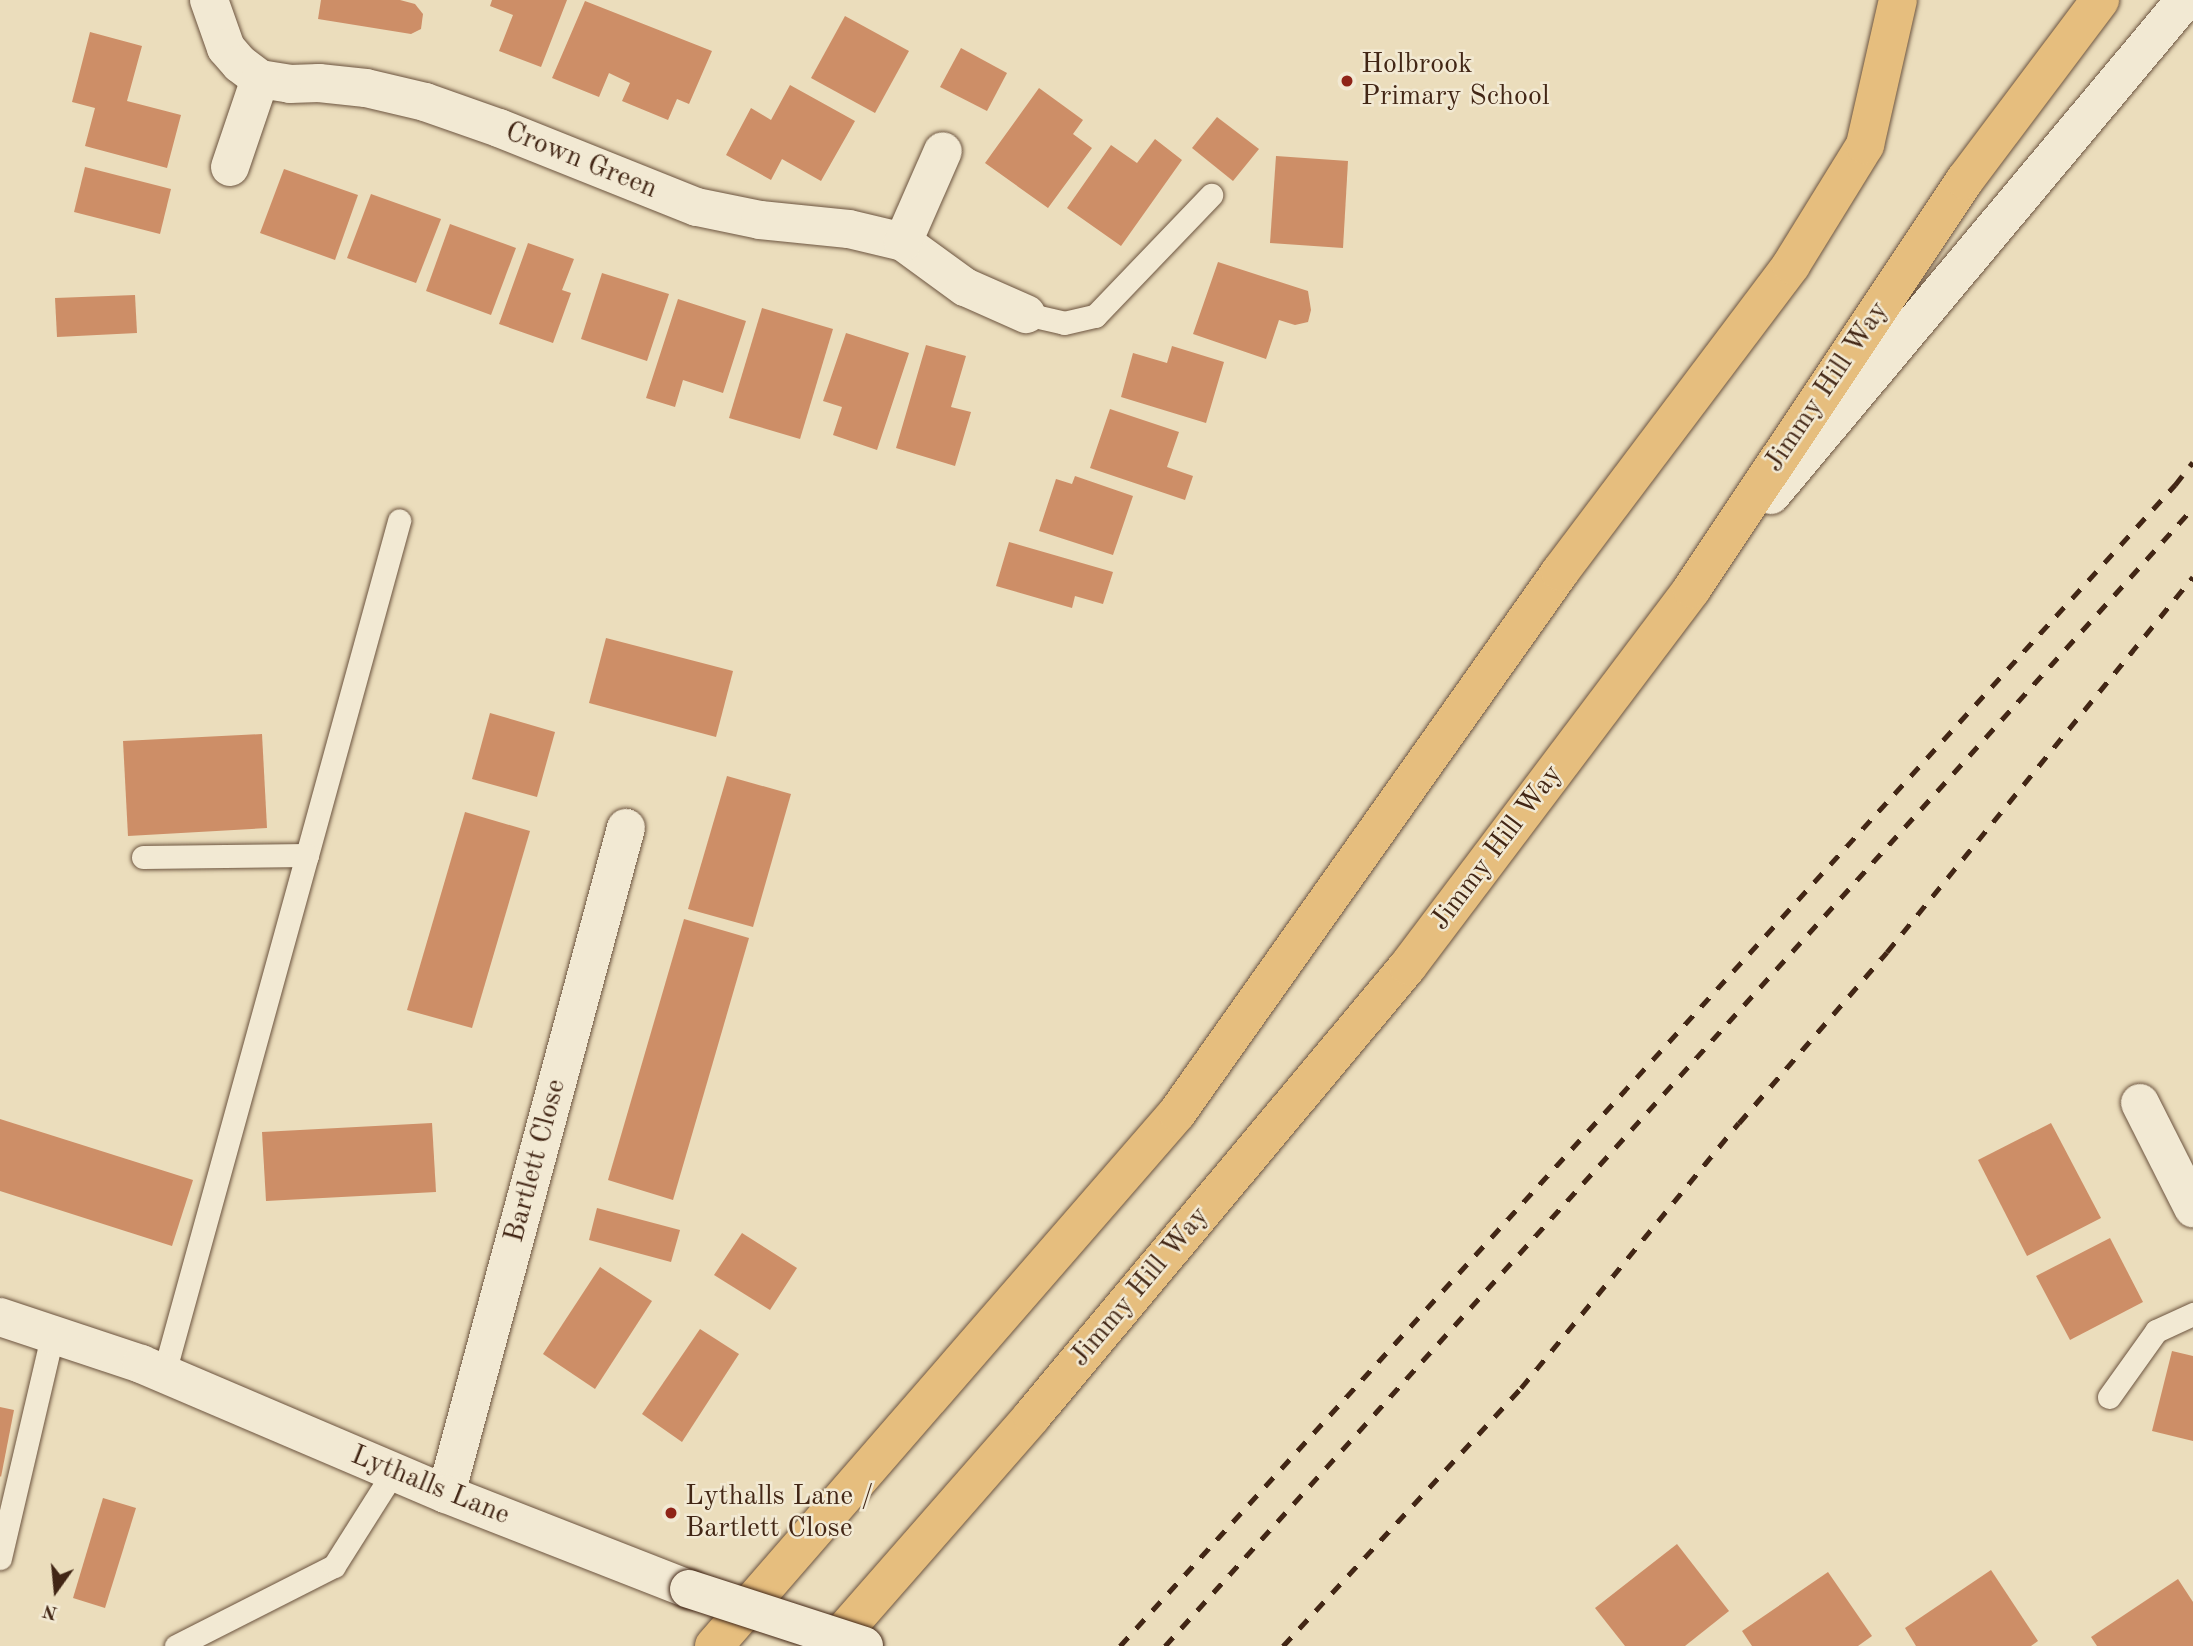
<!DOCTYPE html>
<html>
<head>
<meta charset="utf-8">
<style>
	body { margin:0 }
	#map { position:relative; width:2193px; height:1646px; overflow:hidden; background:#ebddbc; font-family:"Old Standard TT",serif }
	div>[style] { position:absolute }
	.building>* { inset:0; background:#cd8e67 }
	.roads { filter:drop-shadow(0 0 2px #6c543f) drop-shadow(0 0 2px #6c543f) }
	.lane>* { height:23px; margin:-11.5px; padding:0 11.5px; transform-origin:11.5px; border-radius:11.5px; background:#f2e9d3 }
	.street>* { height:38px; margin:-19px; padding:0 19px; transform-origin:19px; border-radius:19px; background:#f2e9d3 }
	.secondary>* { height:38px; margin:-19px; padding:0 19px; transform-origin:19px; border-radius:19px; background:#f2e9d3 }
	.highway>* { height:38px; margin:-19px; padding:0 19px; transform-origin:19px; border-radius:19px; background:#e6be7e }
	.rail>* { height:5px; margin-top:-2.5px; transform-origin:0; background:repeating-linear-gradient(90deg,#422615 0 12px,transparent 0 24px) }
	.bridges { filter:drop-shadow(0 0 2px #422615) drop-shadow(0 0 2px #422615) }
	.secondary-bridge>* { height:38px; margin:-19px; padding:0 19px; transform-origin:19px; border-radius:19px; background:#f2e9d3 }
	.dots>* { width:19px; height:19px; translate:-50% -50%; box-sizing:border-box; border:4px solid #f2e9d3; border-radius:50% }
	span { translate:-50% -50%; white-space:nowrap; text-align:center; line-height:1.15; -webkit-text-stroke:5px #f2e9d3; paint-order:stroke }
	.poi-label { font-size:28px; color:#422615 }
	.left { translate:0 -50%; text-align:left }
	.street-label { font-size:28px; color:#422615 }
	.north { position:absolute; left:21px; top:1555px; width:70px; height:70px; -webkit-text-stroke:5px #f2e9d3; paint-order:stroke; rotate:195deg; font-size:19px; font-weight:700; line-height:28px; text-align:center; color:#422615 }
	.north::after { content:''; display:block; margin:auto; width:24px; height:32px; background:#422615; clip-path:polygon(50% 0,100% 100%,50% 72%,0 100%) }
</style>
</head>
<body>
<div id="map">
	<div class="building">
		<i style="clip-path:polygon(321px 0,400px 0,415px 4px,423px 14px,421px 29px,411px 34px,318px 19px)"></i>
		<i style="clip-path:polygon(492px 0,567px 0,541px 67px,499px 51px,513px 15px,490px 6px)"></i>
		<i style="clip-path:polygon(585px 1px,712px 51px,689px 104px,677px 99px,668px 120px,622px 101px,630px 83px,609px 73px,599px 97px,552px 78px)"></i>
		<i style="clip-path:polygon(845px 16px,909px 51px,875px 113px,811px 78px)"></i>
		<i style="clip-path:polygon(90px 32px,142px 46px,127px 101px,181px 115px,167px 168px,85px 146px,95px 108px,72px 102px)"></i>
		<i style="clip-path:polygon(961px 48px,1007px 73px,987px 111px,940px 87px)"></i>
		<i style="clip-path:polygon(790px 85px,855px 121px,821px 181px,782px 159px,771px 180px,726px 155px,751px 108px,771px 120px)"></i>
		<i style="clip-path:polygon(1039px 88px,1083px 120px,1073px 134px,1092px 148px,1048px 208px,985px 163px)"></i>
		<i style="clip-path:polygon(1217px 117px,1259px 149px,1233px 181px,1192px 148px)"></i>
		<i style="clip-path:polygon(1155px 139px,1182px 160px,1121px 246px,1067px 208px,1111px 145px,1137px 163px)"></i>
		<i style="clip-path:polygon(1276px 156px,1348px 161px,1343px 248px,1270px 243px)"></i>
		<i style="clip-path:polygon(85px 167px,171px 189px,160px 234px,74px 212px)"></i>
		<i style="clip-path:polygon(284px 169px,358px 195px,335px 260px,260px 233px)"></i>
		<i style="clip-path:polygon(371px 194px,441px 219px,416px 283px,347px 258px)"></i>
		<i style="clip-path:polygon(450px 224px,516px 248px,491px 315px,426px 291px)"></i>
		<i style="clip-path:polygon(528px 243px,574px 259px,562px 290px,571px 293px,553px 343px,499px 324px)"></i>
		<i style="clip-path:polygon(1218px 262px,1308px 291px,1311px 310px,1308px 322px,1295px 325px,1279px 320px,1266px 359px,1193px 334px)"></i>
		<i style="clip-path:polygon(602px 273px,669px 294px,647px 361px,581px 339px)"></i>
		<i style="clip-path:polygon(135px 295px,137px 333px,57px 337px,55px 298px)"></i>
		<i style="clip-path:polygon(678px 299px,746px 321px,723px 393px,683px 380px,675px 407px,646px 398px)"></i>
		<i style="clip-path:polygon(762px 308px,833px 329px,800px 439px,729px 418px)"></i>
		<i style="clip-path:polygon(846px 333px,909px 353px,877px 450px,833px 435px,842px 407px,823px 401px)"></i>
		<i style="clip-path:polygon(926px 345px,966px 356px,951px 407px,971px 412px,955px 466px,896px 448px)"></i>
		<i style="clip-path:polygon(1172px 346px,1224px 362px,1206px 423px,1121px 397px,1133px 353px,1167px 363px)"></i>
		<i style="clip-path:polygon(1110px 409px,1179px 432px,1167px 467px,1193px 476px,1185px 500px,1090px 468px)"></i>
		<i style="clip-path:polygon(1075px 476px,1133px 496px,1113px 555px,1039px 531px,1056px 479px,1072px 484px)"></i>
		<i style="clip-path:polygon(1009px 542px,1113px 572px,1103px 604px,1075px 596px,1072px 608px,996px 586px)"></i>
		<i style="clip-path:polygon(606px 638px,733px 671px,716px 737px,589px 703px)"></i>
		<i style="clip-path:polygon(490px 713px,555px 732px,537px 797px,472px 779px)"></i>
		<i style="clip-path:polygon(262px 734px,267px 828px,128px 836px,123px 741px)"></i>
		<i style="clip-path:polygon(727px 776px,791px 794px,753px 927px,688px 909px)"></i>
		<i style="clip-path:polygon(465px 812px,530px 831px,472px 1028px,407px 1010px)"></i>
		<i style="clip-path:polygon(684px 919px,749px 938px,673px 1200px,608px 1180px)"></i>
		<i style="clip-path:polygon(0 1119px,193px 1180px,172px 1246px,0 1191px)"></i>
		<i style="clip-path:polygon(432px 1123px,436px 1192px,266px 1201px,262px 1132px)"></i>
		<i style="clip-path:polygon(2051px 1123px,2101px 1218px,2027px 1256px,1978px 1160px)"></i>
		<i style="clip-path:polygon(597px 1208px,680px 1230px,671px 1262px,589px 1240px)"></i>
		<i style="clip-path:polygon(742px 1233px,797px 1268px,770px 1310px,714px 1275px)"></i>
		<i style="clip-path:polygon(2110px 1238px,2143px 1302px,2070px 1340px,2036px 1276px)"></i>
		<i style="clip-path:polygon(600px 1267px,652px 1301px,595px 1389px,543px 1354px)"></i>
		<i style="clip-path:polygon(700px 1329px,739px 1354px,682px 1442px,642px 1414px)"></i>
		<i style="clip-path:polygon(2172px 1351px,2193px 1356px,2193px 1441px,2152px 1431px)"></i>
		<i style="clip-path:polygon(0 1407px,14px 1410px,1px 1477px,0 1476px)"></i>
		<i style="clip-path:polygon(103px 1498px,136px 1508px,105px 1608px,73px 1598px)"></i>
		<i style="clip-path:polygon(1677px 1544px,1729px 1611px,1685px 1646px,1625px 1646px,1595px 1608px)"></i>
		<i style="clip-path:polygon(1991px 1570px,2038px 1641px,2031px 1646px,1916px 1646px,1905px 1628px)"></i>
		<i style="clip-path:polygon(1828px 1572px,1872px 1636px,1858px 1646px,1752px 1646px,1742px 1631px)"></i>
		<i style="clip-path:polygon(2178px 1579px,2193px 1602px,2193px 1646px,2097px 1646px,2091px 1637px)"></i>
	</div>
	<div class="roads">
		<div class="lane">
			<i style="left:1026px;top:314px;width:39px;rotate:13deg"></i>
			<i style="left:1064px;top:323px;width:32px;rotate:-13deg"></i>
			<i style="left:1095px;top:316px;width:168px;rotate:-46.2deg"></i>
			<i style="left:307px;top:855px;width:347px;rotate:-74.6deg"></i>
			<i style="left:143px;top:857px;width:164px;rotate:-0.7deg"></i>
			<i style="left:307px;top:855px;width:537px;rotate:105.43deg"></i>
			<i style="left:2109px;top:1397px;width:81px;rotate:-54.5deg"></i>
			<i style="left:2156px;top:1331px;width:41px;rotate:-24.7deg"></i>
			<i style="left:0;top:1558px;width:232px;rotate:-76.8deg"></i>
			<i style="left:176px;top:1646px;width:177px;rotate:-26.9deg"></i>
			<i style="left:334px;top:1566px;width:112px;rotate:-57.7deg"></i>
		</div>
		<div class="street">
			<i style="left:209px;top:0;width:51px;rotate:70.5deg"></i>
			<i style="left:226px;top:48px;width:21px;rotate:49deg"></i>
			<i style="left:240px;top:64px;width:25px;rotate:37deg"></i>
			<i style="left:260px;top:79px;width:30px;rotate:9deg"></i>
			<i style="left:290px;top:84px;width:29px;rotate:-2deg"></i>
			<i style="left:319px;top:83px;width:47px;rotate:6.1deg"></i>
			<i style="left:366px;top:88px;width:61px;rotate:13.3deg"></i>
			<i style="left:425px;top:102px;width:78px;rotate:19.4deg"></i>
			<i style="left:499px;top:128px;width:213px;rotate:21.8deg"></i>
			<i style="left:697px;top:207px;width:64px;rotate:11.7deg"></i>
			<i style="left:760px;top:220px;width:89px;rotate:5.8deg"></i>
			<i style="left:849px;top:229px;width:56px;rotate:13.5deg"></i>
			<i style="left:903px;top:242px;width:77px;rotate:36deg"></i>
			<i style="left:965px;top:287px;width:67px;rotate:23.9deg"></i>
			<i style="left:230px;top:167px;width:93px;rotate:-71.2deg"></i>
			<i style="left:903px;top:242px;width:99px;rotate:-66.3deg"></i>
			<i style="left:2140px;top:1103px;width:118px;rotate:63.2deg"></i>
			<i style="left:446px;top:1494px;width:690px;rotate:-74.88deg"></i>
		</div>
		<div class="secondary">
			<i style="left:1771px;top:495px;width:645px;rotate:-50.09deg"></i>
			<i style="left:0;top:1317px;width:149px;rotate:18.4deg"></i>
			<i style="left:141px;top:1364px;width:332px;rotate:23.1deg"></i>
			<i style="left:446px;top:1494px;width:261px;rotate:21.4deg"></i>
		</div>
		<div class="highway">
			<i style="left:714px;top:1646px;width:706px;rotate:-49.02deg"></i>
			<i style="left:1177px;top:1113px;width:663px;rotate:-54.7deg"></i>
			<i style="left:1560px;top:572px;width:384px;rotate:-53deg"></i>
			<i style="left:1791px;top:265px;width:141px;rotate:-58.3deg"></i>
			<i style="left:1865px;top:145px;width:149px;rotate:-77.2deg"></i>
			<i style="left:831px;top:1646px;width:305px;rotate:-48.8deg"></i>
			<i style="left:1032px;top:1416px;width:586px;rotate:-50.12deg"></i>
			<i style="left:1408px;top:966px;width:472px;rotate:-53deg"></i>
			<i style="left:1692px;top:589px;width:492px;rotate:-56.3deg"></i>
			<i style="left:1965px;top:180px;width:225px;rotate:-53.1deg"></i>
		</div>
	</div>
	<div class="rail">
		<i style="left:1120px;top:1646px;width:1569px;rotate:-47.74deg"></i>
		<i style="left:2175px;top:485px;width:29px;rotate:-52deg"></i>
		<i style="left:1165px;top:1646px;width:1534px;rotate:-47.91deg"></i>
		<i style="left:1283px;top:1646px;width:351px;rotate:-47.3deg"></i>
		<i style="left:1521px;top:1388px;width:343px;rotate:-50.6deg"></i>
		<i style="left:1739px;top:1123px;width:226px;rotate:-49.1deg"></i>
		<i style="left:1887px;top:952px;width:484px;rotate:-50.8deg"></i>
	</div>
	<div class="bridges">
		<div class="secondary-bridge">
			<i style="left:689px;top:1589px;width:184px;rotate:18deg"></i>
		</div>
	</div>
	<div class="dots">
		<i style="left:1347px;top:81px;background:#8f2418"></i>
		<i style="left:671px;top:1513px;background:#8f2418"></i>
	</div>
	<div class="poi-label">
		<span class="left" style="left:1361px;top:81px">Holbrook<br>Primary School</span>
		<span class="left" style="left:685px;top:1513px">Lythalls Lane /<br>Bartlett Close</span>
	</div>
	<div class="street-label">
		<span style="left:581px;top:161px;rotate:22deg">Crown Green</span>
		<span style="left:1827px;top:387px;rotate:-56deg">Jimmy Hill Way</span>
		<span style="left:1497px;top:848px;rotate:-53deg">Jimmy Hill Way</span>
		<span style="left:536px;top:1161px;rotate:-75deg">Bartlett Close</span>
		<span style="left:1140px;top:1287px;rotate:-50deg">Jimmy Hill Way</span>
		<span style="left:430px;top:1486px;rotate:22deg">Lythalls Lane</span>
	</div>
	<div class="north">N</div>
</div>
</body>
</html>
